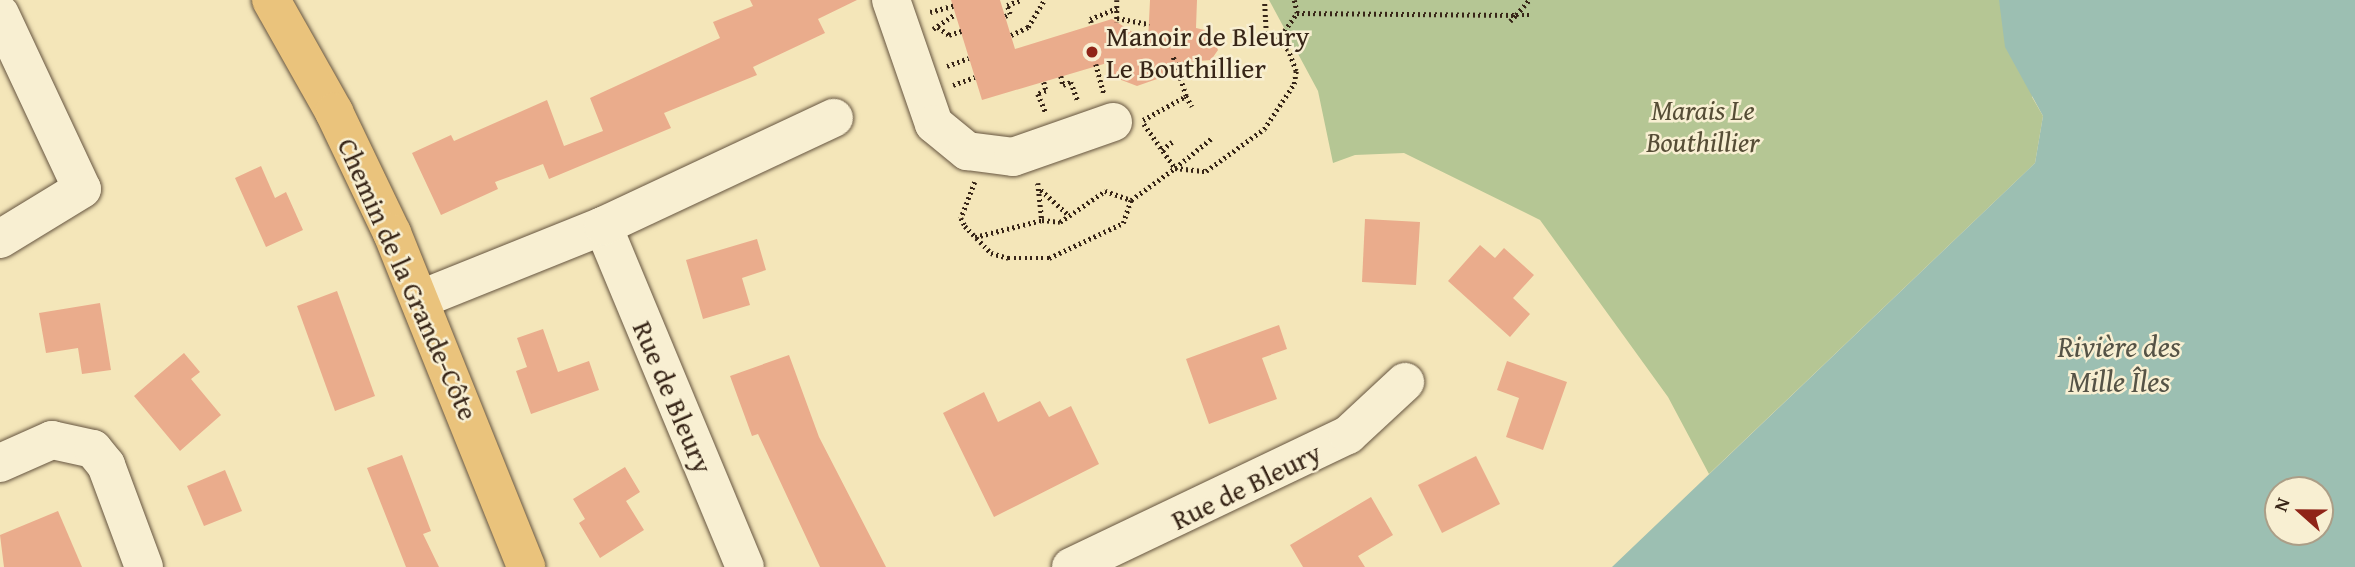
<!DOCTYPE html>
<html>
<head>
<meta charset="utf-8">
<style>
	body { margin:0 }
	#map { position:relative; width:2355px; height:567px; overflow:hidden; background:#f4e6b9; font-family:"Gentium Book Plus",serif }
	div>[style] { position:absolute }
	.green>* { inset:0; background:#b5c694 }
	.water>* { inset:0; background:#9cbfb2 }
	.building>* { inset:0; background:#eaac8c }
	.path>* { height:4.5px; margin-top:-2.25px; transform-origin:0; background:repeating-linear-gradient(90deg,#372517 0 2px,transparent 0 5.5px) }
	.roads { filter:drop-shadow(0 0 2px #665540) drop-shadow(0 0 2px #665540) }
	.minor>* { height:38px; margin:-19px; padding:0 19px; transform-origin:19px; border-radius:19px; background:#f8efd2 }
	.major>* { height:38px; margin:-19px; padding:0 19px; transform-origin:19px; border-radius:19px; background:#eac37c }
	.dots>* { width:19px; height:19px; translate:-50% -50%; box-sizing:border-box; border:4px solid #f8efd2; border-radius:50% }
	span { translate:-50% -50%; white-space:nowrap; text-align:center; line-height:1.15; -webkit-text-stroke:5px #f8efd2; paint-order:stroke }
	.poi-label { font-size:28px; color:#372517 }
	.left { translate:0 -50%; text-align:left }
	.park-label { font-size:28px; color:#564d36; font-style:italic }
	.street-label { font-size:28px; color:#372517 }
	.water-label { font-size:30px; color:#555346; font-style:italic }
	.north { position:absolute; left:2264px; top:476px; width:70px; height:70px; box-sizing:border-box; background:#f8efd2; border:2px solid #ab9e87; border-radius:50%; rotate:291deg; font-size:19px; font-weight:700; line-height:28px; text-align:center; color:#372517 }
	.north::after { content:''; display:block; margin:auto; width:24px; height:32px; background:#8f2418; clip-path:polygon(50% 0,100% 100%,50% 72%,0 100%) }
</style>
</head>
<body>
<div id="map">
	<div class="green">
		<i style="clip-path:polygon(1269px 0,2030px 0,2032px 97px,2043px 116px,2035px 163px,1709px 474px,1668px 397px,1540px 220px,1404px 153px,1355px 155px,1333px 163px,1318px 91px)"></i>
	</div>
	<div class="water">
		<i style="clip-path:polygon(evenodd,1999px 0,2355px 0,2355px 567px,1612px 567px,2035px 163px,2043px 116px,2005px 47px,1999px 0,2278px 490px,2320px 490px,2320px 532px,2278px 532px,2278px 490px)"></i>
	</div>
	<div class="building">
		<i style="clip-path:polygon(750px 0,857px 0,818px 19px,825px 33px,753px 67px,757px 75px,664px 113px,671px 128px,549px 179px,543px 164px,495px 182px,498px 189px,441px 215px,412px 153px,451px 135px,454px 141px,547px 100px,564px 146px,603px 131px,590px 98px,720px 38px,713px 22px,753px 6px)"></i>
		<i style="clip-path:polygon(951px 0,1000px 0,1015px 49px,1112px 19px,1148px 42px,1150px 0,1197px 0,1196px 28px,1209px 31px,1218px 50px,1211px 60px,1174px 63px,1177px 72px,1137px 86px,1111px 76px,1107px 63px,982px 100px)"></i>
		<i style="clip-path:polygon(261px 166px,275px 198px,286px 192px,303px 230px,266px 247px,235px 178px)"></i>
		<i style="clip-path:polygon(1365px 219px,1420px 222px,1416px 285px,1362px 282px)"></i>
		<i style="clip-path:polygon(757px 239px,766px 270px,742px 278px,750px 305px,703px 319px,686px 260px)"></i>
		<i style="clip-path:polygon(1480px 245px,1495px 258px,1504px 248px,1534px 275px,1513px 298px,1530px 314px,1510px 337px,1448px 281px)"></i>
		<i style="clip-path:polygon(337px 291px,375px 396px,335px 411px,297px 306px)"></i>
		<i style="clip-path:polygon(100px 303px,111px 370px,82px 374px,78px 348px,46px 353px,39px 313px)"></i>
		<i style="clip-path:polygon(1279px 325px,1287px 349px,1262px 358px,1277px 399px,1209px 424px,1186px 359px)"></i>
		<i style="clip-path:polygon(543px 329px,558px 372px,589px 361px,599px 390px,531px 414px,516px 371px,527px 367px,517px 338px)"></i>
		<i style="clip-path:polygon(184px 353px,200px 372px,191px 379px,221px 415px,180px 451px,134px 396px)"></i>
		<i style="clip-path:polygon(789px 355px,819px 437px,886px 567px,820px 567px,758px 434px,752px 436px,730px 376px)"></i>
		<i style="clip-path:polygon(1507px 361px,1567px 382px,1543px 450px,1506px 437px,1519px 398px,1497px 390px)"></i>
		<i style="clip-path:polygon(984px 392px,998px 422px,1040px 401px,1049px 417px,1071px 406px,1099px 464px,994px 517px,943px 413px)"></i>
		<i style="clip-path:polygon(402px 455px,431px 531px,423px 534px,439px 567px,406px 567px,367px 468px)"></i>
		<i style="clip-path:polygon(1476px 456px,1500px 504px,1442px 533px,1418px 485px)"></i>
		<i style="clip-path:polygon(625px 467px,640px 492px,626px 501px,644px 530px,600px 558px,579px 523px,585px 519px,573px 499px)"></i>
		<i style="clip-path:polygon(225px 470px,242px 511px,204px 526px,187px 486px)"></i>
		<i style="clip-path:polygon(1371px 497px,1393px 535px,1358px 556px,1365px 567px,1303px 567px,1290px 545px)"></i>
		<i style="clip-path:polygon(58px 511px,82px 567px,4px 567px,0 535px)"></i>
	</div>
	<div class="path">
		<i style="left:1117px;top:0;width:22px;rotate:90deg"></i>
		<i style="left:930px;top:12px;width:24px;rotate:-15deg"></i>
		<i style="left:1297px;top:13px;width:219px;rotate:0.5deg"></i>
		<i style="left:1516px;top:15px;width:20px;rotate:-49deg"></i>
		<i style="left:1005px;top:16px;width:5px;rotate:-22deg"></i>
		<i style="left:1010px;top:14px;width:9px;rotate:-108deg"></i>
		<i style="left:1007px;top:5px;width:15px;rotate:-20deg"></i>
		<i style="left:1117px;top:18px;width:33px;rotate:11deg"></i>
		<i style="left:1510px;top:21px;width:8px;rotate:-45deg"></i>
		<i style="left:1516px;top:15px;width:13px"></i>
		<i style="left:1091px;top:23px;width:4px;rotate:-104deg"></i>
		<i style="left:1090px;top:19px;width:29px;rotate:-22deg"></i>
		<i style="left:938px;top:27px;width:14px;rotate:36deg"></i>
		<i style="left:949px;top:35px;width:13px;rotate:-18deg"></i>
		<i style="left:933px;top:29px;width:27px;rotate:-34deg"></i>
		<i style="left:1011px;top:35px;width:19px;rotate:-25deg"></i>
		<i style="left:1028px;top:27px;width:31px;rotate:-59deg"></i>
		<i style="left:1278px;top:40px;width:33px;rotate:-55deg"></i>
		<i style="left:1297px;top:13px;width:13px;rotate:-103deg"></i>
		<i style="left:1096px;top:64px;width:30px;rotate:75deg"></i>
		<i style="left:947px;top:66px;width:23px;rotate:-20deg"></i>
		<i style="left:1061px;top:76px;width:9px;rotate:77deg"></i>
		<i style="left:1063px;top:85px;width:9px;rotate:-21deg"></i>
		<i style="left:1071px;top:82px;width:20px;rotate:70deg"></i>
		<i style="left:1044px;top:82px;width:9px;rotate:77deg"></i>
		<i style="left:1046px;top:91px;width:9px;rotate:159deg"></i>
		<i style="left:1038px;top:94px;width:21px;rotate:67deg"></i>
		<i style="left:953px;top:85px;width:23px;rotate:-20deg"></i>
		<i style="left:1186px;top:96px;width:12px;rotate:59deg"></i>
		<i style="left:1143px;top:120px;width:49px;rotate:-29.2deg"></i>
		<i style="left:1186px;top:96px;width:41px;rotate:-108.4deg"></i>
		<i style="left:1144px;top:124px;width:54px;rotate:54.8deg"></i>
		<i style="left:1175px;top:168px;width:49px;rotate:-39.2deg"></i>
		<i style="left:1162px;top:150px;width:13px;rotate:-39deg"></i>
		<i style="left:975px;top:182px;width:39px;rotate:111deg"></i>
		<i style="left:961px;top:218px;width:9px;rotate:63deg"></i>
		<i style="left:965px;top:226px;width:37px;rotate:46deg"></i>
		<i style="left:991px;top:253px;width:18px;rotate:16deg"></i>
		<i style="left:1008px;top:258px;width:41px"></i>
		<i style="left:1049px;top:258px;width:82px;rotate:-25.3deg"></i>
		<i style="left:1123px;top:223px;width:24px;rotate:-71deg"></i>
		<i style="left:1038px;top:183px;width:37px;rotate:84deg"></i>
		<i style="left:1042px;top:220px;width:18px;rotate:6deg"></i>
		<i style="left:1060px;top:222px;width:55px;rotate:-34.6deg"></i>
		<i style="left:1105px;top:191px;width:28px;rotate:19deg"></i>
		<i style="left:1131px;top:200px;width:54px;rotate:-36deg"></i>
		<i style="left:1175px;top:168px;width:31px;rotate:6deg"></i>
		<i style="left:1206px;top:171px;width:72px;rotate:-35.9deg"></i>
		<i style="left:1264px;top:129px;width:54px;rotate:-56.3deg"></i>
		<i style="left:1294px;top:84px;width:13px;rotate:-81deg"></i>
		<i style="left:1296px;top:71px;width:22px;rotate:-111deg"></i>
		<i style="left:1288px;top:50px;width:28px;rotate:-142deg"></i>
		<i style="left:1266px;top:33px;width:33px;rotate:-93deg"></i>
		<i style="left:1041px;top:190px;width:36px;rotate:42deg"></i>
		<i style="left:975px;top:237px;width:69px;rotate:-14.2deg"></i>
	</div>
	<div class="roads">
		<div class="minor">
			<i style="left:891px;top:0;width:131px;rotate:70.9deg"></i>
			<i style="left:934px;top:124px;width:43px;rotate:39.3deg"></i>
			<i style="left:967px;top:151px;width:46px;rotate:7.4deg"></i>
			<i style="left:1013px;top:157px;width:106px;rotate:-19.3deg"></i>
			<i style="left:0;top:14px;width:193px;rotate:64.9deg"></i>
			<i style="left:82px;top:189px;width:96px;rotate:148.6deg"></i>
			<i style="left:603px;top:226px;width:369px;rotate:67.4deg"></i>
			<i style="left:421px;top:299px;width:196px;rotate:-21.9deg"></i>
			<i style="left:603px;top:226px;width:255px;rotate:-25.1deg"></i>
			<i style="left:0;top:463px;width:57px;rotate:-23.9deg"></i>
			<i style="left:52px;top:440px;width:42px;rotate:12.4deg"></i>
			<i style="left:93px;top:449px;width:21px;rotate:51deg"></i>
			<i style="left:106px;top:465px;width:109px;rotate:69.6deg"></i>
			<i style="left:1071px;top:567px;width:307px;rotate:-25.5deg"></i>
			<i style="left:1348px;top:435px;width:78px;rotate:-42.9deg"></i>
		</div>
		<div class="major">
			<i style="left:271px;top:0;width:129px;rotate:60.6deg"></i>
			<i style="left:334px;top:112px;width:134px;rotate:64.4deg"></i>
			<i style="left:392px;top:233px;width:360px;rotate:68.1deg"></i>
		</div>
	</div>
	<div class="dots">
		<i style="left:1092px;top:52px;background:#8f2418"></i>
	</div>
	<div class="poi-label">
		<span class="left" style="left:1106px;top:52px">Manoir de Bleury<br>Le Bouthillier</span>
	</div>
	<div class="park-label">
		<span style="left:1703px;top:126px">Marais Le<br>Bouthillier</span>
	</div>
	<div class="street-label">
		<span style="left:408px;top:279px;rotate:66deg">Chemin de la Grande-Côte</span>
		<span style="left:673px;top:397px;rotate:67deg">Rue de Bleury</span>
		<span style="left:1246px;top:486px;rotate:-26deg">Rue de Bleury</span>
	</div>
	<div class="water-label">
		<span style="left:2119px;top:363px">Rivière des<br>Mille Îles</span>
	</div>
	<div class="north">N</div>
</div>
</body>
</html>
